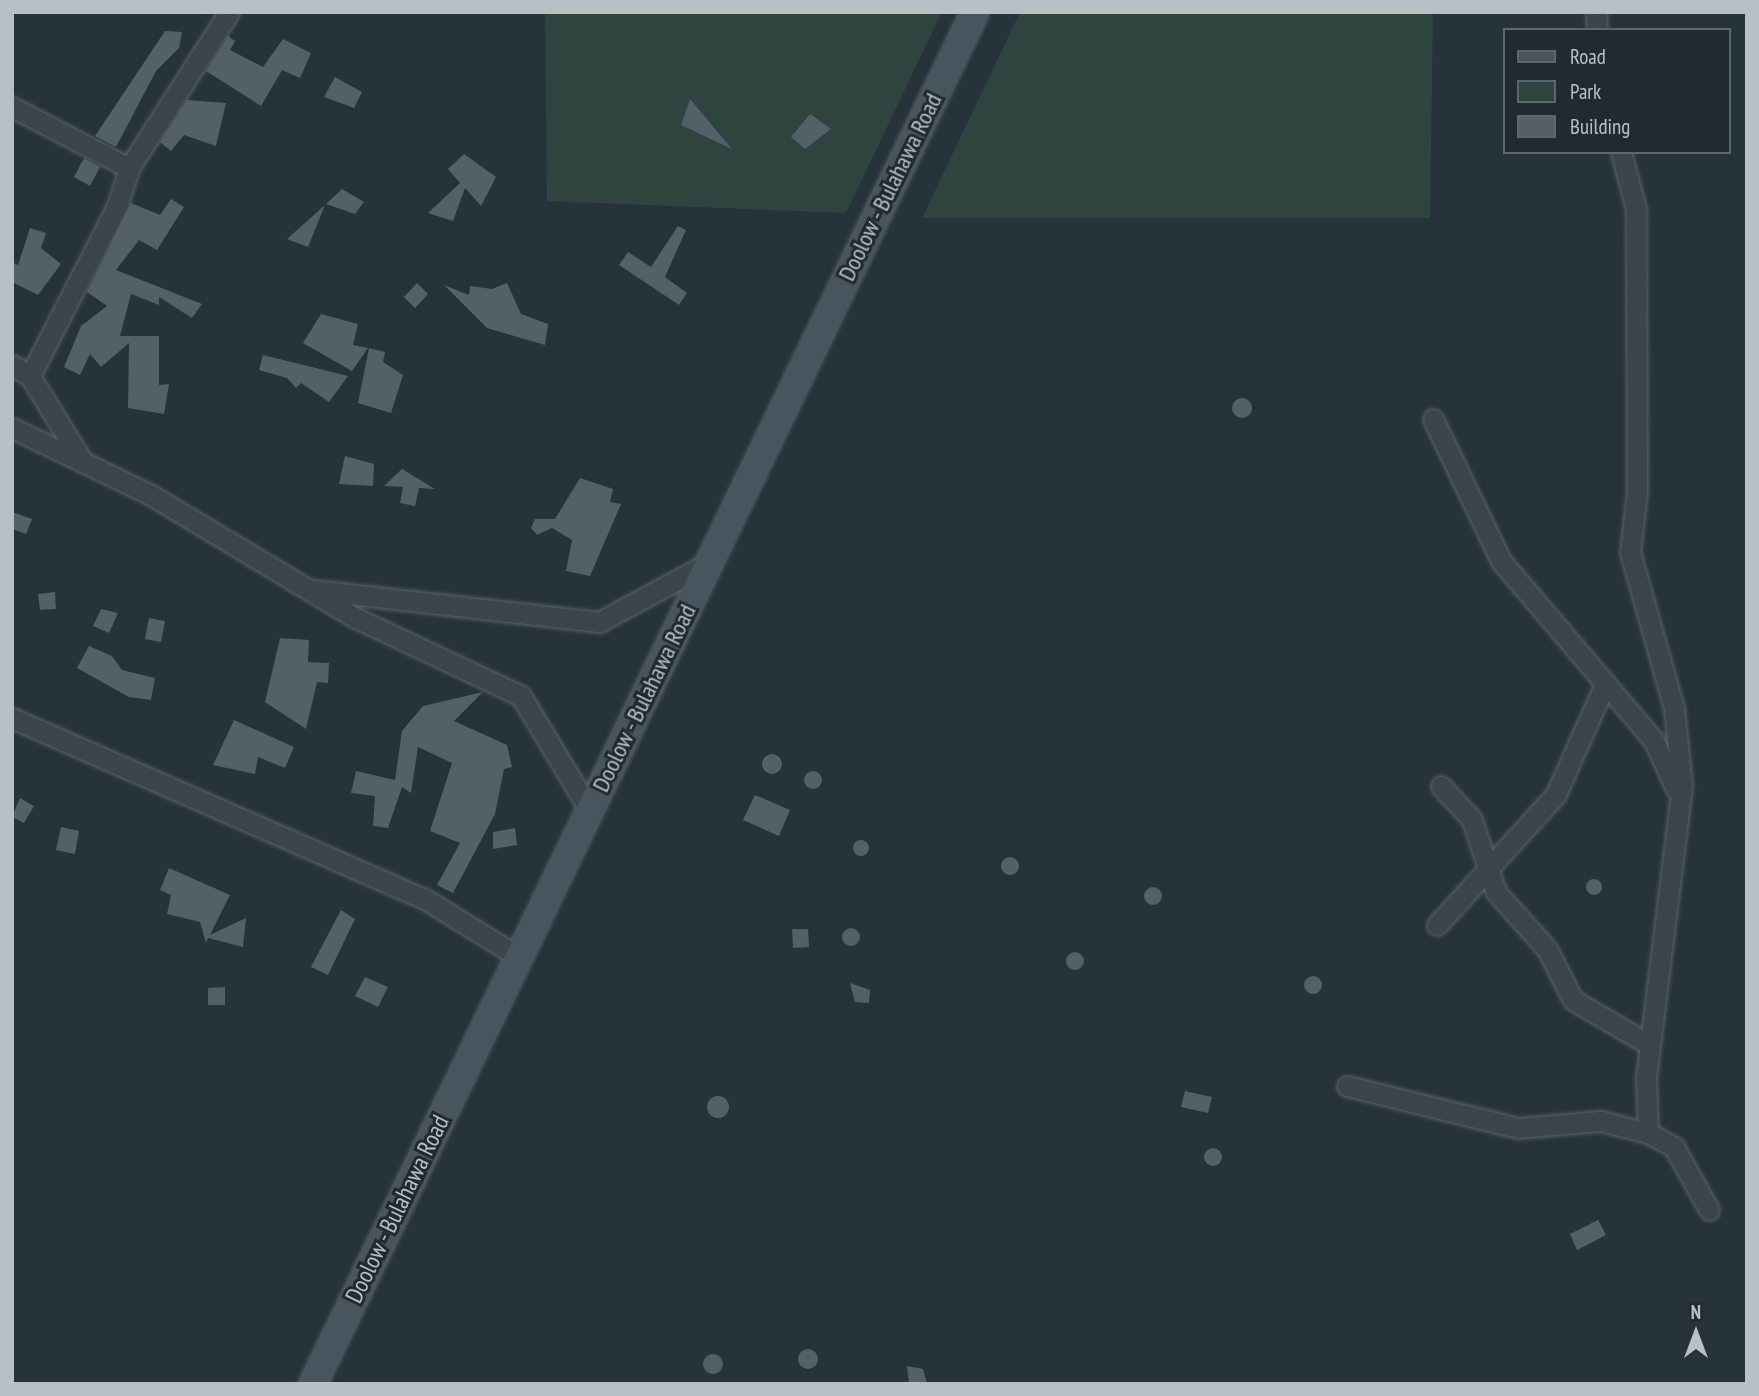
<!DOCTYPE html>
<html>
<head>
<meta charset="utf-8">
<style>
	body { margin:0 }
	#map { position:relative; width:1759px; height:1396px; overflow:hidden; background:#27333b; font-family:"PT Sans Narrow",sans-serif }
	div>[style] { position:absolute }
	.green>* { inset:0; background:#2f433f }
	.building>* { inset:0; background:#536068 }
	.round { border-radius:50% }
	.roads { filter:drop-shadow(0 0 2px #596369) drop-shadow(0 0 2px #596369) }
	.street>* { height:19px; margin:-9.5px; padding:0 9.5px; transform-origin:9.5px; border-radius:9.5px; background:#3b454b }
	.secondary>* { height:26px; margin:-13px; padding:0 13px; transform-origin:13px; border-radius:13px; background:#49555e }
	span { translate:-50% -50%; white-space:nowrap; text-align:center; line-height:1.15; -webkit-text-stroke:6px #202a30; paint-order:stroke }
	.street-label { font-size:24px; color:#b7c0c6 }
	.frame { position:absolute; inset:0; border:14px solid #b7c0c6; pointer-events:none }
	.legend { position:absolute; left:1503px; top:28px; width:228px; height:126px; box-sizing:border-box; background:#202a30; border:2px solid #5c666c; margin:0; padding:9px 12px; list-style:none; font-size:21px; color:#b7c0c6 }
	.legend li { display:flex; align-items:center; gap:14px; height:35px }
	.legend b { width:35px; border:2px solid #5c666c }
	.north { position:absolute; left:1661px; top:1298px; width:70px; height:70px; -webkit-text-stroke:5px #202a30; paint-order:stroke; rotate:0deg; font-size:19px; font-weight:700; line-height:28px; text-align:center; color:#b7c0c6 }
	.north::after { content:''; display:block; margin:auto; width:24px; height:32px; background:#b7c0c6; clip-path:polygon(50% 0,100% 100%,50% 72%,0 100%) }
</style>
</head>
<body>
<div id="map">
	<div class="green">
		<i style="clip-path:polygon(545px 12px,942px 12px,846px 213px,547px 201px)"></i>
		<i style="clip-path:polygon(1020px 12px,1433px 12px,1430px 218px,922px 218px)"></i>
	</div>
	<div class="building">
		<i style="clip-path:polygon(165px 31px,182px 32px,179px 48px,156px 71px,116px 147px,95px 136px)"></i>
		<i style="clip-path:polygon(228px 36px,235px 41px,230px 50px,263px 67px,283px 39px,311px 53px,300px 78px,282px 70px,261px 106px,206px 71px)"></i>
		<i style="clip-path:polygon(335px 77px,362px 92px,354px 108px,324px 97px)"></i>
		<i style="clip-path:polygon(690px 99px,732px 149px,681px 125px)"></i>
		<i style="clip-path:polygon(187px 100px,226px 103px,216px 146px,184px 135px,171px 151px,160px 142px)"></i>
		<i style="clip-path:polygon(810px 114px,831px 129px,805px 149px,791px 137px)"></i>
		<i style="clip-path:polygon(464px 154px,496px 177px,481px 206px,465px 188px,453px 221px,428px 213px,460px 183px,448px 169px)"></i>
		<i style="clip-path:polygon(84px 158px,100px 167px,90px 186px,74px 177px)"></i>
		<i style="clip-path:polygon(342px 189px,364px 202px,355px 214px,326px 204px)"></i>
		<i style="clip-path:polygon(171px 199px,184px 207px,157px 250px,139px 240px,116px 270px,202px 304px,192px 318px,159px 297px,159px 305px,131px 294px,120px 336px,159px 336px,159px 385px,169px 384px,164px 414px,128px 408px,129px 343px,101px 367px,90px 354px,80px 375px,64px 367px,81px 326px,107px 306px,87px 292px,131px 203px,160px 215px)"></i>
		<i style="clip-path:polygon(325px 205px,308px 247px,287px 239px)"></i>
		<i style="clip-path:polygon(678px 226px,686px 230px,665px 277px,687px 293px,679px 305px,619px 265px,628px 252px,651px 267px)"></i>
		<i style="clip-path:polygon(30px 228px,46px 233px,41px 248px,61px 264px,38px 295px,12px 282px,12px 262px,18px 265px)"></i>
		<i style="clip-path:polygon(417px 283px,428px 294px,415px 308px,404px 297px)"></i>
		<i style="clip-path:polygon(507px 283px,521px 314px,548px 324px,545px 345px,487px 328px,444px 285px,469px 295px,470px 286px,492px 289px)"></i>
		<i style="clip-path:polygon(321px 314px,358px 324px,353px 345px,368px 348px,352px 371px,303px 343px)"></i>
		<i style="clip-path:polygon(369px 348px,385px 352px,383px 362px,403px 375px,391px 413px,358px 403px)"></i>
		<i style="clip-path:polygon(263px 355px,348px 376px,329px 402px,301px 383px,296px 388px,287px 378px,259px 370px)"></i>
		<i class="round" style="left:1232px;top:398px;width:20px;height:20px"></i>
		<i style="clip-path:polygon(345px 456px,374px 464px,373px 486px,339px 484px)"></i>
		<i style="clip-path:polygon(402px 469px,435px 489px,419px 488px,415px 506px,400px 503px,403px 487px,384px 486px)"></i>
		<i style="clip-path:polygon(580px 478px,613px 489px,610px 502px,621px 504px,590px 576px,566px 571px,572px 540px,552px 528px,537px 535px,531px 528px,535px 519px,555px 519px)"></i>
		<i style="clip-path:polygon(12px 512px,32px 519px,26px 534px,12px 529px)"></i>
		<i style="clip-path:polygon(55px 592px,56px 609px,40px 610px,38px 594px)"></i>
		<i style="clip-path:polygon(101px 609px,118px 613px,109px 633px,93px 626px)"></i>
		<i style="clip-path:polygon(149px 618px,165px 621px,161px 642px,145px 639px)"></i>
		<i style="clip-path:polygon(280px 638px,309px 640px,308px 662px,329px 663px,328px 683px,317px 682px,306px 729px,265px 702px)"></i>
		<i style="clip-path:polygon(89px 646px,112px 656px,122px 670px,155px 678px,151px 700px,129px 697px,77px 668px)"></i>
		<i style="clip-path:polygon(483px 692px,454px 721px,507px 745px,512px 767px,504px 769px,495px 814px,453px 893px,437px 885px,460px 843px,430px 831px,452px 763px,418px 747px,411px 793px,402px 787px,388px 828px,373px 826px,375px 796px,351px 793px,356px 771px,395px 780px,402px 731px,423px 706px)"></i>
		<i style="clip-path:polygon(234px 720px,294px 747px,285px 768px,258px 757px,255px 774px,213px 765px)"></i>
		<i class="round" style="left:762px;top:754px;width:20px;height:20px"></i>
		<i class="round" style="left:804px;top:771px;width:18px;height:18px"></i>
		<i style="clip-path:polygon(755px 795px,790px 810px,779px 836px,743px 820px)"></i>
		<i style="clip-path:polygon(20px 798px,34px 806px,24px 823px,12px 817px)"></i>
		<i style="clip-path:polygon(61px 827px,79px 831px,75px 854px,56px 850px)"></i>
		<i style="clip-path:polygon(515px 828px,517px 845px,493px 849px,493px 832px)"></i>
		<i class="round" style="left:853px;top:840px;width:16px;height:16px"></i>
		<i class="round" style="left:1001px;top:857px;width:18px;height:18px"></i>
		<i style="clip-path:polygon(169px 868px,230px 895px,210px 935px,246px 918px,243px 947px,208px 938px,206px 943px,200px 922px,167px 914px,171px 895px,160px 890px)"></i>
		<i class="round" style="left:1586px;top:879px;width:16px;height:16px"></i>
		<i class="round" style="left:1144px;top:887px;width:18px;height:18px"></i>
		<i style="clip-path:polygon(341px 910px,355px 919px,328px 975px,311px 967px)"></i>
		<i class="round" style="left:842px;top:928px;width:18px;height:18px"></i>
		<i style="clip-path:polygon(792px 929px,808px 929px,809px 947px,793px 948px)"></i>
		<i class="round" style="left:1066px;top:952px;width:18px;height:18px"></i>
		<i class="round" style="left:1304px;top:976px;width:18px;height:18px"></i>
		<i style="clip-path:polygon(365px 977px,388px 987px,378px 1007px,355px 996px)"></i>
		<i style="clip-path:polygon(850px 983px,870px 990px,869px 1003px,855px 1002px)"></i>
		<i style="clip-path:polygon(225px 987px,225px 1005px,208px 1005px,208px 988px)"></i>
		<i style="clip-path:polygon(1185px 1091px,1212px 1097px,1208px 1113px,1181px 1107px)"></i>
		<i class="round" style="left:707px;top:1096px;width:22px;height:22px"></i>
		<i class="round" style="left:1204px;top:1148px;width:18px;height:18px"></i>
		<i style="clip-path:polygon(1598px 1220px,1606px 1235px,1577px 1250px,1570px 1234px)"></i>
		<i class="round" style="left:798px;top:1349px;width:20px;height:20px"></i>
		<i class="round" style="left:703px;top:1354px;width:20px;height:20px"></i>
		<i style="clip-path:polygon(907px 1366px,923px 1369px,927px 1384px,909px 1384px)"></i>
	</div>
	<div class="roads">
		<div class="street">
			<i style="left:1596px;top:12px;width:18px;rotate:87deg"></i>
			<i style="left:12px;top:107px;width:132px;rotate:27.5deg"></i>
			<i style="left:1621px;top:152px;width:59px;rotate:75.3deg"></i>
			<i style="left:1636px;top:209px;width:282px;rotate:89.8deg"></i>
			<i style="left:1637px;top:491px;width:61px;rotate:96.5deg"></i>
			<i style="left:1630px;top:552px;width:163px;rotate:74.3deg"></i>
			<i style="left:1674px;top:709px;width:76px;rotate:84deg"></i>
			<i style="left:1682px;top:785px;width:295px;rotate:97deg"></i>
			<i style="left:1646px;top:1078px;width:55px;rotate:87.9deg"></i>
			<i style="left:1648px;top:1133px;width:30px;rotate:28deg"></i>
			<i style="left:1674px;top:1147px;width:72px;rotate:60.9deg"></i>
			<i style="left:12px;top:365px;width:21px;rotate:31deg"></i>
			<i style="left:30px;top:376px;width:101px;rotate:58.4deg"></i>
			<i style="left:83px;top:462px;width:76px;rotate:25.9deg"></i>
			<i style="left:151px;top:495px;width:239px;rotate:31deg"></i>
			<i style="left:356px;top:618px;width:183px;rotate:25.3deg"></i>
			<i style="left:521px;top:696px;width:134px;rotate:59deg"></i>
			<i style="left:30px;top:376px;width:191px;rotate:-62.9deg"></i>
			<i style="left:117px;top:206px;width:40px;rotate:-72deg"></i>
			<i style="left:129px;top:168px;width:185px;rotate:-57.3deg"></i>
			<i style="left:1433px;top:419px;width:157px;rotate:64.4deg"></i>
			<i style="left:1501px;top:561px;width:236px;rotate:49.6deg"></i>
			<i style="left:1654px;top:741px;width:53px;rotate:65.4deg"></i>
			<i style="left:12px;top:428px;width:79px;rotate:25.6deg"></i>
			<i style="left:314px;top:590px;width:287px;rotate:6.4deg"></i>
			<i style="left:599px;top:622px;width:126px;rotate:-28.4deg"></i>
			<i style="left:12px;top:718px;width:451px;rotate:23.7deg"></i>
			<i style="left:425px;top:899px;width:110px;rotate:31.7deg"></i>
			<i style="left:1441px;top:786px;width:46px;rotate:47.6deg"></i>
			<i style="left:1472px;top:820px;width:76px;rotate:71.6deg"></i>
			<i style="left:1496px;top:892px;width:76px;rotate:48.2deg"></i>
			<i style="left:1547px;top:949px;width:57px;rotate:63deg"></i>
			<i style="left:1573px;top:1000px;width:89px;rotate:30.3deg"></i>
			<i style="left:1437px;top:925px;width:177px;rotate:-47.7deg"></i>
			<i style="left:1556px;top:794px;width:120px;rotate:-66deg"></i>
			<i style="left:1347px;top:1086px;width:176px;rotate:13.8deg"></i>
			<i style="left:1518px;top:1128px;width:83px;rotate:-4.8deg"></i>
			<i style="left:1601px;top:1121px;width:49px;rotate:14.3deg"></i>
		</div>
		<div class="secondary">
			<i style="left:313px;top:1384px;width:1523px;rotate:-64.24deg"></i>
		</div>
	</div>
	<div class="street-label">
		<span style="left:890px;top:187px;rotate:-64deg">Doolow - Bulahawa Road</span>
		<span style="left:644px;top:698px;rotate:-64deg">Doolow - Bulahawa Road</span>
		<span style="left:397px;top:1209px;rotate:-64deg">Doolow - Bulahawa Road</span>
	</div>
	<div class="frame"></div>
	<ul class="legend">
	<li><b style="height:9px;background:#49555e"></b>Road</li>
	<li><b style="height:19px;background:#2f433f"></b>Park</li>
	<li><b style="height:19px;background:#536068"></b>Building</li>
	</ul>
	<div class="north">N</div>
</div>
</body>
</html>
